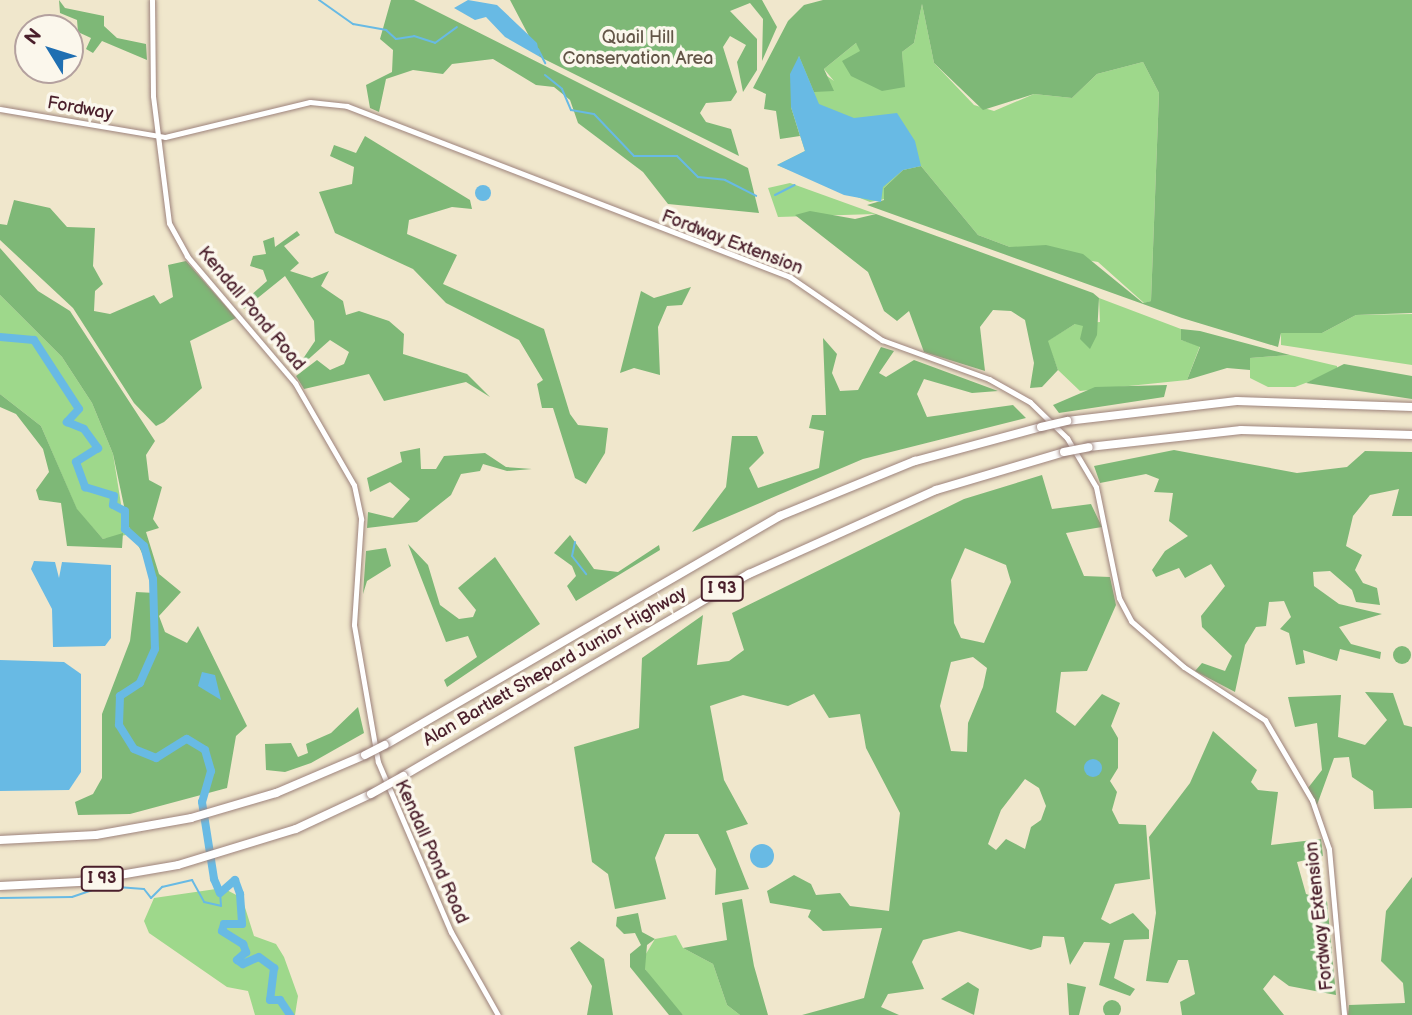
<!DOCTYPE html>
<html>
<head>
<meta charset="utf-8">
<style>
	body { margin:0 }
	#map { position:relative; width:1412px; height:1015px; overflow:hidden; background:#f0e7cc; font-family:"Balsamiq Sans",sans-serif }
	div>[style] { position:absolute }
	.green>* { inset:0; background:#9ed88b }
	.forest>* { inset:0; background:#7eb877 }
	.round { border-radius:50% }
	.water>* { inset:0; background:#68bae4 }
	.stream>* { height:2px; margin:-1px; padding:0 1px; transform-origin:1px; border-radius:1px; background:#68bae4 }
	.river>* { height:8px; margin:-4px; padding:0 4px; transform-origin:4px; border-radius:4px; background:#68bae4 }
	.roads { filter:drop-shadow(0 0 2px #9d837c) drop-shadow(0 0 2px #9d837c) }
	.tertiary>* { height:5px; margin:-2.5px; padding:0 2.5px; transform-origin:2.5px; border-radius:2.5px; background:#fff }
	.motorway>* { height:8px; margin:-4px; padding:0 4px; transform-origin:4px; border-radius:4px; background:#fff }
	.bridges { filter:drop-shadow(0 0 2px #9d837c) drop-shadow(0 0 2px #9d837c) }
	.motorway-bridge>* { height:8px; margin:-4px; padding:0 4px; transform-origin:4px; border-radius:4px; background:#fff }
	span { translate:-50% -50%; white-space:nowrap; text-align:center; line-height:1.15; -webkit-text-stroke:7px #fbf7ec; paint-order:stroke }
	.shield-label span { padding:2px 5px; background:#fbf7ec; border:2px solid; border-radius:5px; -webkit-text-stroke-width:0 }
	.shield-label { font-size:16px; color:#4a1f2b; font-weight:700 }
	.park-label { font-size:18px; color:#635648 }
	.street-label { font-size:18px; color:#4a1f2b }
	.north { position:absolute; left:14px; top:14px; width:70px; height:70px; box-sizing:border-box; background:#fbf7ec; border:2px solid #b4a19f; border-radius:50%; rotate:308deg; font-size:19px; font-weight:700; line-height:28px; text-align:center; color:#4a1f2b }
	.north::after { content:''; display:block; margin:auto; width:24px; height:32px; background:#1f6fb2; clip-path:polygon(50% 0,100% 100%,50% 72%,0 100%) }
</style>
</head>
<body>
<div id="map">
	<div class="green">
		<i style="clip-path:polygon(922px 4px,934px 63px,974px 105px,994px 111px,1034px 94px,1072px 98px,1097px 74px,1143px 62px,1159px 93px,1151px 301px,1144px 303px,1098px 262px,1010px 247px,978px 235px,921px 166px,903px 170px,884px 188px,885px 199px,870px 202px,777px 165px,805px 151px,791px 107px,799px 56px,834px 81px,824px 69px,856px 43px,904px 87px,902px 52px,914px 43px)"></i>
		<i style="clip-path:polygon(790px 183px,876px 214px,778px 217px,768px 188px)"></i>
		<i style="clip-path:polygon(0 295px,62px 357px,92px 403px,113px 454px,126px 535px,103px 539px,77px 510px,41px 426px,0 394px)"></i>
		<i style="clip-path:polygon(1099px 298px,1181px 329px,1181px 340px,1200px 346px,1187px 380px,1080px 391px,1058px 370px,1047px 341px,1075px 324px,1100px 322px)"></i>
		<i style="clip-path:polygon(1412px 314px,1412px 365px,1281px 345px,1281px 333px,1322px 333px,1356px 315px)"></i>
		<i style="clip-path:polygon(1290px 355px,1337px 366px,1337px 371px,1295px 387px,1268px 387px,1250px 378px,1250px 358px)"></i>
		<i style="clip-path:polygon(223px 888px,242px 898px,254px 936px,276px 944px,284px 957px,298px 996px,295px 1015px,255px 1015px,248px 991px,227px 987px,149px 933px,144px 921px,154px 898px)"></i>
		<i style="clip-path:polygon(676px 935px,683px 948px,713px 964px,727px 1005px,740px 1015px,683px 1015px,666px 1000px,645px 969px,644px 957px,655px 939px)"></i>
	</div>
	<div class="forest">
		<i style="clip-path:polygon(59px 0,65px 8px,104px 16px,104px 26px,117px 38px,146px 44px,147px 60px,102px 41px,93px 53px,86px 49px,91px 38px,78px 32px,77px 20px,60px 13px)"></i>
		<i style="clip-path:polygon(391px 0,414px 0,748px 168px,759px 213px,668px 204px,643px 172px,578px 123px,570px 100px,554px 87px,536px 85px,493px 59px,452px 64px,443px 74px,413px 70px,386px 79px,379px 112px,370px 108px,366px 85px,392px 72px,393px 50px,380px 39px)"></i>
		<i style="clip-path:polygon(510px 0,762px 0,777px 27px,762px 61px,763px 19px,750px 3px,730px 11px,757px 39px,757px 70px,743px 92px,737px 62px,746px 45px,730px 36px,723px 47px,737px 92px,731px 101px,706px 103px,700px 113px,706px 122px,731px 129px,739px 156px,540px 57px)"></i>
		<i style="clip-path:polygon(823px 0,1412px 0,1412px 313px,1356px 315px,1322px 333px,1281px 333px,1278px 347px,1182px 318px,867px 205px,884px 200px,884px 188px,903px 170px,921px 166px,978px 235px,1010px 247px,1046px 245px,1083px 254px,1143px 303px,1151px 301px,1159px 93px,1143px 62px,1097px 74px,1072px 98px,1034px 94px,983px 110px,934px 63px,922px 4px,914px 43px,902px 52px,905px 87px,882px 91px,851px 76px,842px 61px,860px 51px,856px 43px,824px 69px,834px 91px,814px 92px,799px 56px,791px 107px,800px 136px,780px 139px,776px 111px,764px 109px,766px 94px,753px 88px,788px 21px,804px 5px)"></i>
		<i style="clip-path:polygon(365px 136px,470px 200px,472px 209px,452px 207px,409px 220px,407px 234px,457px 255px,443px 284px,544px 329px,570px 414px,578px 425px,608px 428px,605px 453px,586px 484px,575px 478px,553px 408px,542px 408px,537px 384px,543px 380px,519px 340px,446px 303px,413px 269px,335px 233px,319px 192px,352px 184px,354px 167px,330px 156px,334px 145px,356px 153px)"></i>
		<i style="clip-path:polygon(14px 200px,50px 208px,67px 227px,95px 228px,93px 266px,103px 284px,95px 291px,94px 311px,110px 314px,154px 295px,160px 304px,173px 297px,168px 265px,186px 261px,236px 318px,190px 341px,202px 388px,164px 422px,156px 426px,134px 403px,73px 308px,0 240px,0 224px,7px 225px)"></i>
		<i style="clip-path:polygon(810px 211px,855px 219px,876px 214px,1093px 293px,1099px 298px,1097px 335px,1090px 349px,1080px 339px,1083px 326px,1075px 324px,1048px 341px,1058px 370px,1042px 387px,1030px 388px,1034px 363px,1025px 320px,1011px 311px,993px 310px,980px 327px,985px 371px,924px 352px,909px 311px,897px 321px,884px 311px,868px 272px,795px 215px)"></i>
		<i style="clip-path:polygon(297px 231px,300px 235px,284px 246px,299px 263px,290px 271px,312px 278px,329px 271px,321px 286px,343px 301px,346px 315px,359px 311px,389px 321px,404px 334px,403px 354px,467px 374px,490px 397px,466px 382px,384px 401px,369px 374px,304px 389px,296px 376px,317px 360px,330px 370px,344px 364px,349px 352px,330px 340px,294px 372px,315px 341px,314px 321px,285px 276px,244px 309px,240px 305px,267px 281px,263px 270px,250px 266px,253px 256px,266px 254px,263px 241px,274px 237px,275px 247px)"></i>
		<i style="clip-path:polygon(0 248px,38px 291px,70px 311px,155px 441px,146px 455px,149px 480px,162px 487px,153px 519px,159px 528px,146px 532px,159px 574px,181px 592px,159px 616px,165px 632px,187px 643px,198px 626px,247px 726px,236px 736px,227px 788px,130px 814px,78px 815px,75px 802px,93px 794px,102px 778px,102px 714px,130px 641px,136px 592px,155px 593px,155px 579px,128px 525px,113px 454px,92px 403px,62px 357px,0 295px)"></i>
		<i style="clip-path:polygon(691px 287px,682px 305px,667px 306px,658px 327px,660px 375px,634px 368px,620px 373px,641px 291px,654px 298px)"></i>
		<i style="clip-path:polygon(1181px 329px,1200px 331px,1290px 355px,1250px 358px,1250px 370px,1227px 368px,1187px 380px,1200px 347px,1181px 340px)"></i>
		<i style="clip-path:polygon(823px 338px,837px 354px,832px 373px,840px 391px,858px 390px,881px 347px,894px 351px,879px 373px,886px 377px,914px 360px,998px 391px,972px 393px,924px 379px,917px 394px,927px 417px,1013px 405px,1026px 418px,863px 459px,692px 532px,726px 487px,732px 436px,757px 436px,764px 453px,749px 468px,758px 488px,819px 468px,824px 431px,809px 428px,812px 415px,826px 415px)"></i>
		<i style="clip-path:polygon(1344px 364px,1412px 376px,1412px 399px,1306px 383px)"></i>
		<i style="clip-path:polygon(1167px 385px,1164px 397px,1059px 413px,1053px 405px,1095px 387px)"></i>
		<i style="clip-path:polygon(0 394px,41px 426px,77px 509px,103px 539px,123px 533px,122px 548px,67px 546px,61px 503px,39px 500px,36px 490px,49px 472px,43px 449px,16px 414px,0 407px)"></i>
		<i style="clip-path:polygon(420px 448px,421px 469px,436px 469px,444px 456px,485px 453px,506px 467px,532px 469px,507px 471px,483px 464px,480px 471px,461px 474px,451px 495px,417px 522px,367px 528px,368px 512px,393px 518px,410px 499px,390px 482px,370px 492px,367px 478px,402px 462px,400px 452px)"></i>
		<i style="clip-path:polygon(1174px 450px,1297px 473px,1347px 467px,1365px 451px,1412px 452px,1412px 516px,1392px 516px,1399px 489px,1370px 495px,1353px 516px,1346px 546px,1362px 555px,1355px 570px,1363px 583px,1377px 588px,1380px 605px,1356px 602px,1352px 590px,1330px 571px,1313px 572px,1314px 586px,1339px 604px,1382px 614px,1339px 627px,1351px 644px,1381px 652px,1380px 659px,1340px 649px,1337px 661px,1303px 650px,1305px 663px,1296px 665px,1289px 633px,1280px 629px,1291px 617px,1284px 601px,1269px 602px,1266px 626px,1256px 627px,1245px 645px,1235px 692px,1195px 671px,1202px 663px,1225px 671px,1232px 656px,1202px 627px,1201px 616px,1225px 586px,1211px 564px,1185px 578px,1179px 568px,1156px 577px,1152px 570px,1165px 551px,1188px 536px,1169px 521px,1173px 493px,1154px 492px,1159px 479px,1146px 474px,1100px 483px,1094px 466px)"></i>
		<i style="clip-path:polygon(evenodd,1042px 475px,1052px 509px,1091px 504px,1102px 527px,1066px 533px,1084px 576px,1110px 577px,1116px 605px,1087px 671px,1061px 672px,1056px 712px,1075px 726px,1102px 694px,1120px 703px,1111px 726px,1118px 738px,1118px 768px,1110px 781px,1117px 792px,1112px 810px,1119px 824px,1146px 825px,1150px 879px,1115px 884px,1101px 919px,1110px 924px,1133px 913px,1149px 930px,1149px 939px,1124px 940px,1114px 978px,1135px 989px,1130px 996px,1099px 985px,1110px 943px,1084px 942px,1070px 965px,1064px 937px,1043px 936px,1041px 947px,1031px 950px,959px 931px,923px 940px,912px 962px,924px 989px,888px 994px,881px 1007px,899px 1015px,802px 1015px,864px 998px,882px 928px,823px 931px,808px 917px,811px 910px,770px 903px,767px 891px,794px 875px,811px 884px,816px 895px,840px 893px,850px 906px,889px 911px,900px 813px,866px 748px,860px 714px,829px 718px,814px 694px,788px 706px,743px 695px,710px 706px,724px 780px,748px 824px,726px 831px,749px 889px,715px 895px,716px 869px,698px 834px,665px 834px,655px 858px,666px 899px,615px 909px,608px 874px,592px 862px,574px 747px,639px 728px,642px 658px,703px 615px,697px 665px,729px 661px,744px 650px,732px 613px,964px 499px,1042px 475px,965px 548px,1006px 565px,1011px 582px,984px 643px,961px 638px,954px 623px,951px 580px,965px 548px,1042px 475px,973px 657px,987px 668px,983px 687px,968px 723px,967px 752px,951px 751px,940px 706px,951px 662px,973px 657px,1042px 475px,1025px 779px,1039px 788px,1046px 806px,1041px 820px,1031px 827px,1025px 849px,1006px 839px,996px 850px,988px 844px,1001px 810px,1025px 779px)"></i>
		<i style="clip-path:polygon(570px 535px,594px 569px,618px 572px,659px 545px,660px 550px,576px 601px,567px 586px,576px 576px,572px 566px,554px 553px)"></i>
		<i style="clip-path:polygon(408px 544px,428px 565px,440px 605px,459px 619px,473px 617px,476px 610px,458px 588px,495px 557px,540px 624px,447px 687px,444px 680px,477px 657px,468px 636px,446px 642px)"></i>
		<i style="clip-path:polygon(386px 548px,391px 566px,367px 581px,363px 594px,366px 551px)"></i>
		<i class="round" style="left:1393px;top:646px;width:18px;height:18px"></i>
		<i style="clip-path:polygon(1365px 692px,1393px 693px,1404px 725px,1412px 727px,1412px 808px,1374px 809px,1373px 791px,1352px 777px,1349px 757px,1334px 758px,1317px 805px,1308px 788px,1322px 770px,1317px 723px,1295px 727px,1288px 697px,1341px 695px,1338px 737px,1365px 745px,1387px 720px)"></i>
		<i style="clip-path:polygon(358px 707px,364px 733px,311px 763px,285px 772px,266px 770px,265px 744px,291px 743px,298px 757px,308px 753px,306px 744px,331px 733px)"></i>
		<i style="clip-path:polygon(1213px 731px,1257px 770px,1251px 782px,1258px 790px,1278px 792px,1271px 845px,1321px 839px,1323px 856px,1297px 862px,1306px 894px,1327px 901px,1336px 995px,1289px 986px,1274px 975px,1263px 989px,1284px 1015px,1182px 1015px,1180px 1002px,1195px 994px,1188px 960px,1178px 960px,1168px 983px,1146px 981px,1156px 913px,1149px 837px,1190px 783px)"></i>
		<i style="clip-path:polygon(1412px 877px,1412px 1015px,1348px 1015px,1349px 1005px,1405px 1003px,1403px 983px,1381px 961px,1386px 911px)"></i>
		<i style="clip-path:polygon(742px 899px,754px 966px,768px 1015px,740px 1015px,727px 1005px,713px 964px,683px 948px,727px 940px,722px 903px)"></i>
		<i style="clip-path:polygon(638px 913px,642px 932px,655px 939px,647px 945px,645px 969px,683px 1015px,669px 1015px,630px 967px,630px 954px,641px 945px,635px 933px,624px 934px,616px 926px,617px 917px)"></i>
		<i style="clip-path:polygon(579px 941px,604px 959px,613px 1015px,587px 1015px,592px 986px,570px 948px)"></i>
		<i style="clip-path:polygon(968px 982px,979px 989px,974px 1015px,941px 999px)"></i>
		<i style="clip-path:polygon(1067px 983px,1086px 987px,1079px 1015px,1069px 1015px)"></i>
		<i class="round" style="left:1103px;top:1000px;width:18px;height:18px"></i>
	</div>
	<div class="water">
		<i style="clip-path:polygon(468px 0,497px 5px,537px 43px,540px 57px,505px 37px,486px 17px,475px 20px,454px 8px)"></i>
		<i style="clip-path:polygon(799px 56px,819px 104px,854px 118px,897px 113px,915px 141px,921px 166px,903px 170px,883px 187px,881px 202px,844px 195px,777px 165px,805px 151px,791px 107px,790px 74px)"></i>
		<i class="round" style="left:475px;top:185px;width:16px;height:16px"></i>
		<i style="clip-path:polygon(34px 561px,55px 562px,59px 578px,62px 562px,111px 565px,111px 638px,105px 646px,53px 647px,52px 609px,31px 569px)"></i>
		<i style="clip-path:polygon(0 660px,64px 662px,81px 674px,81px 772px,69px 790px,0 791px)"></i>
		<i style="clip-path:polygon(202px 672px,215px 675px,221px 700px,198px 686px)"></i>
		<i class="round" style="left:1084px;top:759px;width:18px;height:18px"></i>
		<i class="round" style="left:750px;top:844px;width:24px;height:24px"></i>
	</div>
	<div class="stream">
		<i style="left:319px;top:0;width:42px;rotate:35.2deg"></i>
		<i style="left:353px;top:24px;width:34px;rotate:10deg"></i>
		<i style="left:386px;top:30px;width:13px;rotate:42deg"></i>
		<i style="left:396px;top:39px;width:18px;rotate:-9deg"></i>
		<i style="left:414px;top:36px;width:22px;rotate:18deg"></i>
		<i style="left:435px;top:43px;width:27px;rotate:-36deg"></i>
		<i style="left:538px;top:49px;width:16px;rotate:63deg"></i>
		<i style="left:545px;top:75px;width:22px;rotate:39deg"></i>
		<i style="left:562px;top:89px;width:23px;rotate:67deg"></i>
		<i style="left:571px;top:110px;width:23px;rotate:10deg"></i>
		<i style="left:594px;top:114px;width:58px;rotate:46.4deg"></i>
		<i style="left:634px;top:156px;width:43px"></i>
		<i style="left:677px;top:156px;width:30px;rotate:45deg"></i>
		<i style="left:698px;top:177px;width:27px;rotate:6deg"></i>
		<i style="left:725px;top:180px;width:35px;rotate:27deg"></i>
		<i style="left:775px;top:195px;width:22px;rotate:-27deg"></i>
		<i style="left:575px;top:542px;width:14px;rotate:102deg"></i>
		<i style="left:572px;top:556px;width:23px;rotate:52deg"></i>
		<i style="left:0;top:898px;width:72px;rotate:-0.8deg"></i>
		<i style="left:72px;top:897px;width:34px;rotate:-19deg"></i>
		<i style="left:104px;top:886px;width:40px;rotate:4.3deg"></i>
		<i style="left:144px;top:889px;width:11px;rotate:52deg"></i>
		<i style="left:151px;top:898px;width:16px;rotate:-45deg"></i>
		<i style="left:162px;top:887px;width:31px;rotate:-13deg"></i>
		<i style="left:192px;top:880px;width:25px;rotate:61deg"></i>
		<i style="left:204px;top:902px;width:17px;rotate:13deg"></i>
		<i style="left:221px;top:906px;width:13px;rotate:-94deg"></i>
	</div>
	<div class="river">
		<i style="left:0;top:337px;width:34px;rotate:5deg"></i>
		<i style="left:34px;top:340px;width:82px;rotate:56.9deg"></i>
		<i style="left:79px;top:409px;width:18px;rotate:133deg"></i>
		<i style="left:67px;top:422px;width:18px;rotate:22deg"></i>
		<i style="left:84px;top:429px;width:24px;rotate:54deg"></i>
		<i style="left:98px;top:448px;width:26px;rotate:148deg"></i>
		<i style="left:76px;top:462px;width:27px;rotate:70deg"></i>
		<i style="left:85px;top:487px;width:30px;rotate:17deg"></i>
		<i style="left:114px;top:496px;width:9px;rotate:96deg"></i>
		<i style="left:113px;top:505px;width:13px;rotate:27deg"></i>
		<i style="left:125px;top:511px;width:18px;rotate:90deg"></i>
		<i style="left:125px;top:529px;width:25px;rotate:42deg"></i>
		<i style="left:144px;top:546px;width:34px;rotate:75deg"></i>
		<i style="left:153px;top:579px;width:70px;rotate:88.4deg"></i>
		<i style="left:155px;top:649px;width:37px;rotate:114deg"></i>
		<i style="left:140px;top:683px;width:24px;rotate:147deg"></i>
		<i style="left:120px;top:696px;width:29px;rotate:92deg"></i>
		<i style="left:119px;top:725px;width:28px;rotate:58deg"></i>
		<i style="left:134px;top:749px;width:24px;rotate:22deg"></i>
		<i style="left:156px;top:758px;width:36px;rotate:-32deg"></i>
		<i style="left:187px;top:739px;width:21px;rotate:31deg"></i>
		<i style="left:205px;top:750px;width:22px;rotate:74deg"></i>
		<i style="left:211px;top:771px;width:32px;rotate:106deg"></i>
		<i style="left:202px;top:802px;width:78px;rotate:81.1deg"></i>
		<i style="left:214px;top:879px;width:15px;rotate:67deg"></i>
		<i style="left:220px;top:893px;width:20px;rotate:-41deg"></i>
		<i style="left:235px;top:880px;width:15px;rotate:70deg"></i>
		<i style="left:240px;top:894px;width:30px;rotate:86deg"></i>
		<i style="left:242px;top:924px;width:18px;rotate:180deg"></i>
		<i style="left:224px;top:924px;width:7px;rotate:106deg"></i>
		<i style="left:222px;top:931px;width:25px;rotate:32deg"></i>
		<i style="left:243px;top:944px;width:9px;rotate:69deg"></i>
		<i style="left:246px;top:952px;width:12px;rotate:138deg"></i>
		<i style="left:237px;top:960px;width:7px;rotate:34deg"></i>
		<i style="left:243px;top:964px;width:17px;rotate:-24deg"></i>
		<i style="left:259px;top:957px;width:19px;rotate:36deg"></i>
		<i style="left:274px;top:968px;width:32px;rotate:97deg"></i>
		<i style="left:270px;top:1000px;width:10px"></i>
		<i style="left:280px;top:1000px;width:18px;rotate:56deg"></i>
	</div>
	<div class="roads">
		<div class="tertiary">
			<i style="left:152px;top:0;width:96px;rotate:89.4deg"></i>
			<i style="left:153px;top:96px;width:128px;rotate:82.8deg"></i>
			<i style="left:169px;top:223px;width:38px;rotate:61deg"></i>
			<i style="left:187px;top:256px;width:167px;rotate:49.6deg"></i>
			<i style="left:295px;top:383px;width:118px;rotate:60deg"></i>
			<i style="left:354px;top:485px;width:35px;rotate:78deg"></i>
			<i style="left:361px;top:519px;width:106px;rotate:93.8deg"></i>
			<i style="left:354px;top:625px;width:139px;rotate:80.1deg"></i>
			<i style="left:378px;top:762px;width:185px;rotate:66.8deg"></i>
			<i style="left:451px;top:932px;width:95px;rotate:60.5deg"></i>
			<i style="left:0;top:109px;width:167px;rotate:9.6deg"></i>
			<i style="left:165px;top:137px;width:149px;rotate:-13.6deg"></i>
			<i style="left:310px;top:102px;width:37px;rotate:6deg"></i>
			<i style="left:347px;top:106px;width:475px;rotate:21.1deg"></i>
			<i style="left:790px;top:277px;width:112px;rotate:34.4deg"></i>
			<i style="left:882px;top:340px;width:114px;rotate:20deg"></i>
			<i style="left:989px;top:379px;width:47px;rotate:29.3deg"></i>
			<i style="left:1030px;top:402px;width:52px;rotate:44.2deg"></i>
			<i style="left:1067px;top:438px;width:57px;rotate:59.4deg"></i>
			<i style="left:1096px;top:487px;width:113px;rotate:78.3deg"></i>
			<i style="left:1119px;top:598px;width:26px;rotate:62deg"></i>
			<i style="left:1131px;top:621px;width:70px;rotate:41deg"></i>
			<i style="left:1184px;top:667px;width:97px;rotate:33.2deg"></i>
			<i style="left:1265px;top:720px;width:93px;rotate:59.6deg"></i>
			<i style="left:1312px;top:800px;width:52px;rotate:70.9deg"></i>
			<i style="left:1329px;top:849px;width:167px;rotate:84.8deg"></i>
		</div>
		<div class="motorway">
			<i style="left:1067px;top:421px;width:171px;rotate:-6.7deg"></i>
			<i style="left:1237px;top:401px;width:175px;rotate:2deg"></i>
			<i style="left:1089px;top:447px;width:153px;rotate:-6.4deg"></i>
			<i style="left:1241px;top:430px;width:171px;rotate:1.7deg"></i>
			<i style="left:385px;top:745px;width:457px;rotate:-30.1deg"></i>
			<i style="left:780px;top:516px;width:146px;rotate:-22.2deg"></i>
			<i style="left:915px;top:461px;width:131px;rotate:-15.1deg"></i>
			<i style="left:403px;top:776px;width:401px;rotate:-30.3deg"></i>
			<i style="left:749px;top:574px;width:205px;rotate:-24.2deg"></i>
			<i style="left:936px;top:490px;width:134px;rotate:-16.5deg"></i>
			<i style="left:0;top:840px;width:96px;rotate:-3deg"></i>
			<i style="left:96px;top:835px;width:97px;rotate:-10.1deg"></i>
			<i style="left:191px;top:818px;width:89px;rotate:-16.4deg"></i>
			<i style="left:276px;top:793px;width:97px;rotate:-23.1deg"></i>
			<i style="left:0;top:886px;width:79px;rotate:-2.9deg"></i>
			<i style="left:79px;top:882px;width:100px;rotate:-9.7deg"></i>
			<i style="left:178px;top:865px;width:123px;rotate:-17deg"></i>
			<i style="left:296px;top:829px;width:83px;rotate:-25deg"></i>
		</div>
	</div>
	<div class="bridges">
		<div class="motorway-bridge">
			<i style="left:1041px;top:427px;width:27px;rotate:-13deg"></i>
			<i style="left:1064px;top:452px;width:25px;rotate:-11deg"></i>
			<i style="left:365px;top:755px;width:22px;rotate:-27deg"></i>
			<i style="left:371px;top:794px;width:37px;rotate:-29deg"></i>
		</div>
	</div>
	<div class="shield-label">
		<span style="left:722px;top:589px">I 93</span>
		<span style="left:102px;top:879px">I 93</span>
	</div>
	<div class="park-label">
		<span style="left:638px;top:49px">Quail Hill<br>Conservation Area</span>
	</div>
	<div class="street-label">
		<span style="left:80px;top:109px;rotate:10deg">Fordway</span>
		<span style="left:732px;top:243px;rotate:21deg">Fordway Extension</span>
		<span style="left:251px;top:309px;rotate:50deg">Kendall Pond Road</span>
		<span style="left:555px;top:667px;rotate:-30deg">Alan Bartlett Shepard Junior Highway</span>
		<span style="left:431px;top:852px;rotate:66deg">Kendall Pond Road</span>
		<span style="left:1320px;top:916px;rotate:-96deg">Fordway Extension</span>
	</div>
	<div class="north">N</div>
</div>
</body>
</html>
